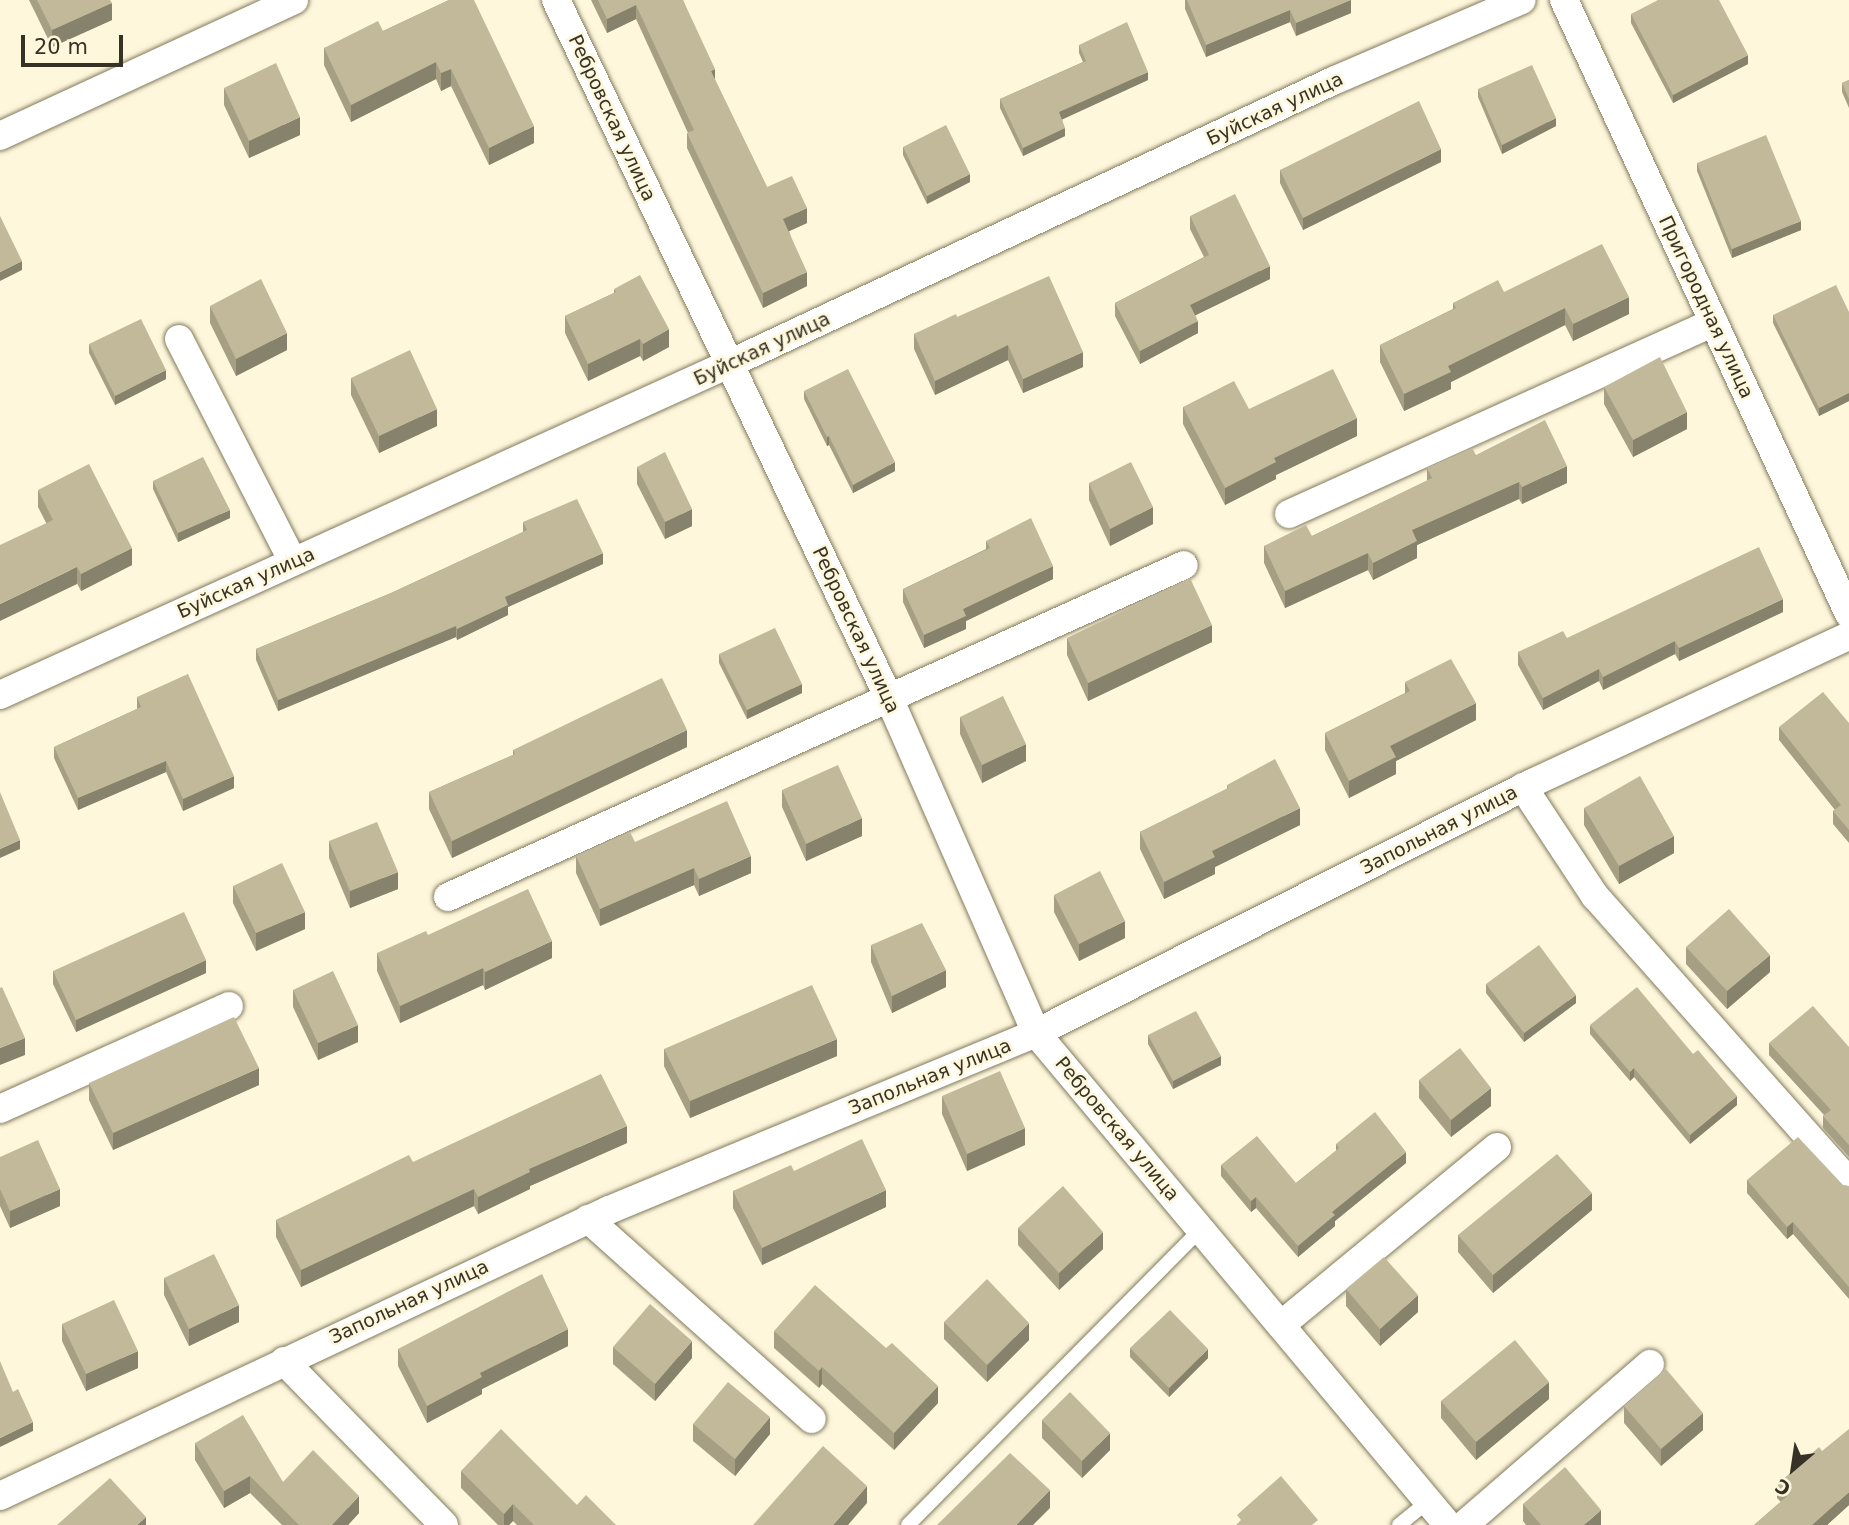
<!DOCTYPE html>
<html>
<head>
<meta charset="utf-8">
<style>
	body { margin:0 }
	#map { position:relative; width:1849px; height:1525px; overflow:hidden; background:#fef7dc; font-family:"DejaVu Sans",sans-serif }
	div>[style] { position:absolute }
	.roads { filter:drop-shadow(0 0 2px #817a5c) drop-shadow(0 0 2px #817a5c) }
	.service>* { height:14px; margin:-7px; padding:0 7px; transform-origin:7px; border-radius:7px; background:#fff }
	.minor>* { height:28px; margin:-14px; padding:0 14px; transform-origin:14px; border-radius:14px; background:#fff }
	.wall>* { inset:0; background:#a69f84 }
	.shaded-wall>* { inset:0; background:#87826b }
	.building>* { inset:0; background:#c1b999 }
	span { translate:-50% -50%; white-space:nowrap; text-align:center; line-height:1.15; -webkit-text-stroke:5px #fef7dc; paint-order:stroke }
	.street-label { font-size:19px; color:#363225 }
	.north { position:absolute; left:1758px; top:1434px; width:70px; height:70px; -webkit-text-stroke:5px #fef7dc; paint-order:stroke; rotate:209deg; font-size:19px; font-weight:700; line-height:28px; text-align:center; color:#363225 }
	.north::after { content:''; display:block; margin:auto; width:24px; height:32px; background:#363225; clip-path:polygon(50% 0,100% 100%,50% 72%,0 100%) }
	.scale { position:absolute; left:21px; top:35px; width:102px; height:32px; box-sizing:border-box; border:4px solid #363225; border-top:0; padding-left:9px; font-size:21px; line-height:24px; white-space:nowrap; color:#363225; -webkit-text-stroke:5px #fef7dc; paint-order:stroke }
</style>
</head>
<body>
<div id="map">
	<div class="roads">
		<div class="service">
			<i style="left:908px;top:1525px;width:416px;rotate:-45.3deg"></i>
			<i style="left:1399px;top:1525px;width:38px;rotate:-39deg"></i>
		</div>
		<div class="minor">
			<i style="left:556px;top:0;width:773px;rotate:64.5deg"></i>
			<i style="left:889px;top:698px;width:366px;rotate:66.3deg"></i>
			<i style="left:1036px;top:1033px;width:642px;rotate:50.06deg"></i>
			<i style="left:1564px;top:0;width:677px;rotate:65.1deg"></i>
			<i style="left:0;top:136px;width:324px;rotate:-24.8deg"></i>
			<i style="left:179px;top:339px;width:250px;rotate:62.9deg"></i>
			<i style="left:1289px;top:514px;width:466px;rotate:-24.3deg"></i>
			<i style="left:0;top:695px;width:801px;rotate:-24.42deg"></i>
			<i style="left:729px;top:364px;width:669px;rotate:-25.11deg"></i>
			<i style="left:1335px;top:80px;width:203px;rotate:-23.2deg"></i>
			<i style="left:1523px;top:787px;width:131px;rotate:56.6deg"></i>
			<i style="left:1595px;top:896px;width:383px;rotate:48.4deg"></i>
			<i style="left:448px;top:897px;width:807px;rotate:-24.28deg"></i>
			<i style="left:0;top:1109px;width:251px;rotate:-24.2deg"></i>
			<i style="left:588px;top:1219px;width:300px;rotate:41.8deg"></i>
			<i style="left:1281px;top:1325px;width:280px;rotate:-39.5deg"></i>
			<i style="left:284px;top:1361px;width:229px;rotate:45.7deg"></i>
			<i style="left:0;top:1496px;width:673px;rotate:-25.16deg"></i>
			<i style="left:609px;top:1210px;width:462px;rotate:-22.5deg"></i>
			<i style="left:1036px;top:1033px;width:555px;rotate:-26.75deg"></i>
			<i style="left:1532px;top:783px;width:349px;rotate:-24.9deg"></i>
			<i style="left:1464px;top:1525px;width:246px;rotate:-40.9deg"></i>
		</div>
	</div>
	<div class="wall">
		<i style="clip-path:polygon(29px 0,110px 0,112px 20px,52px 47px)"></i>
		<i style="clip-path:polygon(449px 0,534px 143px,489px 165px,451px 86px,441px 91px,436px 79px,351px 122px,324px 65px,324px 48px,383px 31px)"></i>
		<i style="clip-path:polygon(591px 0,683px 0,715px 80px,767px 187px,807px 223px,789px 231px,807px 286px,763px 308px,687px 148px,687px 133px,688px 133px,636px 19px,607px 33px)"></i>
		<i style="clip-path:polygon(1185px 0,1351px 0,1351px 13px,1296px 36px,1290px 22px,1206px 57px,1185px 9px)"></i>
		<i style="clip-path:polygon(1631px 14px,1748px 64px,1673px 103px,1631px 23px)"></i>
		<i style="clip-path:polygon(1079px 45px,1148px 80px,1062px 119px,1065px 136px,1023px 156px,1000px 108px,1000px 99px,1083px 62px,1079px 53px)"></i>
		<i style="clip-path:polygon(1849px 80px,1849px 108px,1842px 92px,1842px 83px)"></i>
		<i style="clip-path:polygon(224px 88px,300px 135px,249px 158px,224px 105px)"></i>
		<i style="clip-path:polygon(1478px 89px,1556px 126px,1502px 154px,1478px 97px)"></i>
		<i style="clip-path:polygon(903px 147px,970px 182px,927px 204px,903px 155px)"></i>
		<i style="clip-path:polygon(1441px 162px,1303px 230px,1280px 183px,1280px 170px)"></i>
		<i style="clip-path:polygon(1697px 163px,1801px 230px,1732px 258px,1697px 171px)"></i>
		<i style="clip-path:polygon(1190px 216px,1270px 279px,1195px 315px,1198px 333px,1140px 364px,1115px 316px,1115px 303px,1204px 257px,1190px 229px)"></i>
		<i style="clip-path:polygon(614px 289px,669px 347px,643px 361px,640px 356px,588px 381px,565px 333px,565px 316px,614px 293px)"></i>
		<i style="clip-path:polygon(1504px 292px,1629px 314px,1573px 341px,1565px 325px,1451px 382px,1451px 389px,1404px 411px,1380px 362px,1380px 345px,1453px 309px,1453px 303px)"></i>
		<i style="clip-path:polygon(210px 306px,287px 350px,236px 376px,210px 323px)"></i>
		<i style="clip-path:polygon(1849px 312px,1849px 401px,1819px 416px,1773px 323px,1773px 315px)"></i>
		<i style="clip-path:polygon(957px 317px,1083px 367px,1023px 393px,1008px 360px,935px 395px,914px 349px,914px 334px)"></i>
		<i style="clip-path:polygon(89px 344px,166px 379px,115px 405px,89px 353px)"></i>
		<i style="clip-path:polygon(351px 378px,437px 426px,379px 453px,351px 395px)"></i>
		<i style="clip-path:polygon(1604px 387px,1687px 429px,1633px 457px,1604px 404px)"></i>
		<i style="clip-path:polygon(804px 391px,895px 471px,853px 493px,829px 445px,827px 446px,804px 399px)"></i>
		<i style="clip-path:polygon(1183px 407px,1249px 409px,1357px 436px,1276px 475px,1276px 479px,1225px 505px,1183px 424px)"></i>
		<i style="clip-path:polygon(1476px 455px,1567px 483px,1522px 504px,1519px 499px,1417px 545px,1417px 558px,1373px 580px,1368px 570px,1285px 608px,1264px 563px,1264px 546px,1312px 536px,1427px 481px,1427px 468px)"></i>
		<i style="clip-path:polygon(637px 467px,692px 526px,665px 539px,637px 484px)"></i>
		<i style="clip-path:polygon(153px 481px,230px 518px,178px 542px,153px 489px)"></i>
		<i style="clip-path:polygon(1089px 483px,1153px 524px,1110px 546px,1089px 500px)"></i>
		<i style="clip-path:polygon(38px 490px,132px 565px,81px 591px,38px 507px)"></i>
		<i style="clip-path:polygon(523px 522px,603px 564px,508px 607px,508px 615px,457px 640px,456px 637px,278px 711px,256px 660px,256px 649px,391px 593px,523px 532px)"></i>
		<i style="clip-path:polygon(986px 541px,1053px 579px,966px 621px,966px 629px,924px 648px,903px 602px,903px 589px,986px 549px)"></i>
		<i style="clip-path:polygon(1783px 612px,1679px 661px,1675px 654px,1603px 690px,1599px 681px,1543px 710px,1518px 665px,1518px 652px,1567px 638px)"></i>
		<i style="clip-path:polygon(1067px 638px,1212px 642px,1088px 701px,1067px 655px)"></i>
		<i style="clip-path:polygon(719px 654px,802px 693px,747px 719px,719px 663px)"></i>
		<i style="clip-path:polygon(1405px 682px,1476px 720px,1396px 761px,1396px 774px,1349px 798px,1325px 750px,1325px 733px,1405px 693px)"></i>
		<i style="clip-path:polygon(137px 697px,234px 788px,183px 811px,166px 772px,78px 810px,54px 758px,54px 747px,137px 709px)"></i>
		<i style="clip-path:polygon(960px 717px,1026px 761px,982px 783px,960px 734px)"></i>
		<i style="clip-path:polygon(1849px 723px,1849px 843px,1833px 824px,1833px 811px,1835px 810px,1779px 740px,1779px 727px)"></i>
		<i style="clip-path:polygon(687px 747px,452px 858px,429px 809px,429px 792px,513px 755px,513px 750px)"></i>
		<i style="clip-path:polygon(1227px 785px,1300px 825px,1215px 867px,1215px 874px,1164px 899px,1140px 849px,1140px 832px,1227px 789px)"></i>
		<i style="clip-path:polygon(782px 790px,862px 836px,806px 861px,782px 807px)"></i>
		<i style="clip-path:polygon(1584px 808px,1674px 853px,1619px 884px,1584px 825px)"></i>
		<i style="clip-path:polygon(329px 841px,398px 889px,350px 908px,329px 858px)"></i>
		<i style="clip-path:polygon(635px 842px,751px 873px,699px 896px,694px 885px,600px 926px,576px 873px,576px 856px)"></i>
		<i style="clip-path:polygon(233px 886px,305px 929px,256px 951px,233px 903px)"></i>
		<i style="clip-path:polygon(1054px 895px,1125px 938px,1079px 961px,1054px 912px)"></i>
		<i style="clip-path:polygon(871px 945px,946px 987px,892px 1013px,871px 962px)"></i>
		<i style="clip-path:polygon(1686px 947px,1770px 972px,1727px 1009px,1686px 964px)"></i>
		<i style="clip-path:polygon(377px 953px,552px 958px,485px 990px,483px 985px,400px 1023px,377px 971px)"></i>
		<i style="clip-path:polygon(53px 971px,206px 973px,76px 1032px,53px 984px)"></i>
		<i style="clip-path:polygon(1486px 984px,1576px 1003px,1524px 1042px,1486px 993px)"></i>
		<i style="clip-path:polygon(293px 990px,358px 1042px,318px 1060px,293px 1007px)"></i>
		<i style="clip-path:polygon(1590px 1025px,1737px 1105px,1690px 1144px,1634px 1077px,1630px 1081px,1590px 1034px)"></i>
		<i style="clip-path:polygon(1148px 1035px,1221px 1065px,1173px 1089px,1148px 1044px)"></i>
		<i style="clip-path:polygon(1769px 1043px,1849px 1047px,1849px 1157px,1823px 1128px,1823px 1116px,1824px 1115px,1769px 1055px)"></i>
		<i style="clip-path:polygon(664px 1049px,837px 1056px,690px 1118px,664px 1066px)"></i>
		<i style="clip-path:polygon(1419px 1080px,1491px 1106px,1451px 1137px,1419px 1098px)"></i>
		<i style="clip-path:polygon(89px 1083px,259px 1085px,113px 1150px,89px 1100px)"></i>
		<i style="clip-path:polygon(942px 1096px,1025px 1145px,967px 1171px,942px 1114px)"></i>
		<i style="clip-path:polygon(627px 1143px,530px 1186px,530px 1189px,478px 1214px,474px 1206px,301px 1287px,276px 1237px,276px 1220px,413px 1162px)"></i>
		<i style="clip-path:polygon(1336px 1144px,1406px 1163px,1335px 1221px,1335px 1226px,1298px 1257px,1256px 1208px,1251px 1212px,1221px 1176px,1221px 1165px,1296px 1183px,1336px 1151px)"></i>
		<i style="clip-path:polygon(0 1157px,60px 1206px,10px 1228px,0 1206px)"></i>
		<i style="clip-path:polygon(794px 1171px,886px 1207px,762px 1265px,733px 1208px,733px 1191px)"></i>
		<i style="clip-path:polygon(1747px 1180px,1849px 1186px,1849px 1299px,1793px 1234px,1787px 1239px,1747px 1193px)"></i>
		<i style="clip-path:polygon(1592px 1210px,1493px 1293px,1458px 1252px,1458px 1235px)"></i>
		<i style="clip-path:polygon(1018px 1228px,1103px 1249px,1059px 1290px,1018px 1245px)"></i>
		<i style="clip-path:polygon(164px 1278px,239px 1322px,189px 1346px,164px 1295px)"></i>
		<i style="clip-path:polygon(1346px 1289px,1418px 1312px,1380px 1346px,1346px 1306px)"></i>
		<i style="clip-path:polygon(944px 1322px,1029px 1340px,987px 1382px,944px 1339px)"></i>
		<i style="clip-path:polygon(62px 1324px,138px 1368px,86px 1391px,62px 1341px)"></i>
		<i style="clip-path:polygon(774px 1331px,938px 1403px,894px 1450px,822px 1384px,819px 1388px,774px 1348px)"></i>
		<i style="clip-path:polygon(568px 1346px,482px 1389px,482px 1394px,427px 1423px,398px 1366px,398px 1349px)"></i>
		<i style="clip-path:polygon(613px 1347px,692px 1358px,655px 1401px,613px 1364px)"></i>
		<i style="clip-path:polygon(1130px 1348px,1208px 1358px,1169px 1397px,1130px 1357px)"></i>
		<i style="clip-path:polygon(1549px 1399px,1476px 1460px,1441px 1418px,1441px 1401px)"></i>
		<i style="clip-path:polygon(1624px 1406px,1703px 1430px,1661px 1466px,1624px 1423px)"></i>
		<i style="clip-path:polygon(1042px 1420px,1110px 1450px,1082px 1478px,1042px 1438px)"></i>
		<i style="clip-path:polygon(693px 1424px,770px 1434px,735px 1476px,693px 1441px)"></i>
		<i style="clip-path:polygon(195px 1443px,283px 1482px,359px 1513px,348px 1525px,282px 1525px,250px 1493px,224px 1508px,195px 1460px)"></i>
		<i style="clip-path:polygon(461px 1471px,577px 1505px,616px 1525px,517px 1525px,513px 1521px,509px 1525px,498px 1525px,461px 1488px)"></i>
		<i style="clip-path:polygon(1777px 1485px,1849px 1505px,1827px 1525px,1754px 1525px,1781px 1502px,1777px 1498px)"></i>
		<i style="clip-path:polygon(1523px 1504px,1601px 1525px,1526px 1525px,1523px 1521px)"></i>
	</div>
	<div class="shaded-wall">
		<i style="clip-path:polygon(1351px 0,1351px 13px,1296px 36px,1296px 23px)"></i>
		<i style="clip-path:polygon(112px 3px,112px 20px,52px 47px,52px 30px)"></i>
		<i style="clip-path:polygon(636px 5px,636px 19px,607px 33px,607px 19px)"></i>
		<i style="clip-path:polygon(1290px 10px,1290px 22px,1206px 57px,1206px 45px)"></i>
		<i style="clip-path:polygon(1748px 55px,1748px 64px,1673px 103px,1673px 95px)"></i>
		<i style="clip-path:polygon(436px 62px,436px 79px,351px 122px,351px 105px)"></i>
		<i style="clip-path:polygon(451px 69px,451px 86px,441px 91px,441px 73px)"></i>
		<i style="clip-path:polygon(715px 69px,715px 83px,711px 71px)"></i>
		<i style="clip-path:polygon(1148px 72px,1148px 80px,1059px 121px,1059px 112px)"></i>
		<i style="clip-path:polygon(300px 117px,300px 135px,249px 158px,249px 141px)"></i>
		<i style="clip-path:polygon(1556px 118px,1556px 126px,1502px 154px,1502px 145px)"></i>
		<i style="clip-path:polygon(534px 126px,534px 143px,489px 165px,489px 148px)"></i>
		<i style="clip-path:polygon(1065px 128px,1065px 136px,1023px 156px,1023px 148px)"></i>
		<i style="clip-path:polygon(1441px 149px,1441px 162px,1303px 230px,1303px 218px)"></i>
		<i style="clip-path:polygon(970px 174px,970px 182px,927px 204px,927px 196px)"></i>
		<i style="clip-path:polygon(807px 208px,807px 223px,783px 234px,783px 219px)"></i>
		<i style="clip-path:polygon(1801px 221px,1801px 230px,1732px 258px,1732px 249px)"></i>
		<i style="clip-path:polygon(22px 261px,22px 270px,0 281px,0 272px)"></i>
		<i style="clip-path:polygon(1270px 266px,1270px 279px,1190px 318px,1190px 305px)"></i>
		<i style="clip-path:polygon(807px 272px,807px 286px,763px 308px,763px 293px)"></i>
		<i style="clip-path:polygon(1629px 297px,1629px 314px,1573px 341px,1573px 324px)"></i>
		<i style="clip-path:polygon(1565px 308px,1565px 325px,1451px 382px,1451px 389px,1404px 411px,1404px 394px,1448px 366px)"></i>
		<i style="clip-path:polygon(1198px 321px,1198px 333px,1140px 364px,1140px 351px)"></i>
		<i style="clip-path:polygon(669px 329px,669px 347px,643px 361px,643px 344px)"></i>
		<i style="clip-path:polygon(287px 333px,287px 350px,236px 376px,236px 359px)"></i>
		<i style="clip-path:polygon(640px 339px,640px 356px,588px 381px,588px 364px)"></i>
		<i style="clip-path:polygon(1008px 345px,1008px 360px,935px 395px,935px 381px)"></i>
		<i style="clip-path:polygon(1083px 352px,1083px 367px,1023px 393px,1023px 379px)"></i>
		<i style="clip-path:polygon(166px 370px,166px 379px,115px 405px,115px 396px)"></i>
		<i style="clip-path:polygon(1849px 393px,1849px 401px,1819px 416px,1819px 408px)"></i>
		<i style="clip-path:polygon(437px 409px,437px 426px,379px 453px,379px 436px)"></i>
		<i style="clip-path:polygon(1687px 412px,1687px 429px,1633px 457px,1633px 440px)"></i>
		<i style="clip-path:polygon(1357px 418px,1357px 436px,1276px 475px,1276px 479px,1225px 505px,1225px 488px,1274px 458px)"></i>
		<i style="clip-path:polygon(829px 436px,829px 445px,827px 446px,827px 437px)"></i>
		<i style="clip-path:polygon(895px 462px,895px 471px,853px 493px,853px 485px)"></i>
		<i style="clip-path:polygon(1567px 466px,1567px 483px,1522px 504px,1522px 487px)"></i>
		<i style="clip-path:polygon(1519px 482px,1519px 499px,1417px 545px,1417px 558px,1373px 580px,1373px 563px,1412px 530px)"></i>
		<i style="clip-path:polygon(1153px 507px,1153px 524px,1110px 546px,1110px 529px)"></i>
		<i style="clip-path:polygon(692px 509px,692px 526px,665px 539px,665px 522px)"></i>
		<i style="clip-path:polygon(230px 510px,230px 518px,178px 542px,178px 533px)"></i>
		<i style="clip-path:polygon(132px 548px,132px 565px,81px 591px,81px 574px)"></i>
		<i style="clip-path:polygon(603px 553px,603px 564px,508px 607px,508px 615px,457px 640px,457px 629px,505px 597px)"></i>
		<i style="clip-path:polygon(1368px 553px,1368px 570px,1285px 608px,1285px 591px)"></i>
		<i style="clip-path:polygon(1053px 566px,1053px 579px,966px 621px,966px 629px,924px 648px,924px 635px,963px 609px)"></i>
		<i style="clip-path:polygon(77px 567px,77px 584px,0 621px,0 604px)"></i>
		<i style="clip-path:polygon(1783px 599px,1783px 612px,1679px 661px,1679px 648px)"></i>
		<i style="clip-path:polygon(1212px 625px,1212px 642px,1088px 701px,1088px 683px)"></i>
		<i style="clip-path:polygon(456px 626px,456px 637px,278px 711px,278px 700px)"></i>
		<i style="clip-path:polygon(1675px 641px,1675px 654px,1603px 690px,1603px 677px)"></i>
		<i style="clip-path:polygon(1599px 669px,1599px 681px,1543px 710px,1543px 698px)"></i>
		<i style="clip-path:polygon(802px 684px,802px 693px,747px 719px,747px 710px)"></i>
		<i style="clip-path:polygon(1476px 703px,1476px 720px,1396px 761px,1396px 774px,1349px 798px,1349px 781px,1390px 746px)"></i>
		<i style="clip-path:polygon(687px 730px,687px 747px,452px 858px,452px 841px)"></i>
		<i style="clip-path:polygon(1026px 744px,1026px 761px,982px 783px,982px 765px)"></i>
		<i style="clip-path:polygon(166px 761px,166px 772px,78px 810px,78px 798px)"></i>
		<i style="clip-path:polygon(234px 776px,234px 788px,183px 811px,183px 799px)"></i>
		<i style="clip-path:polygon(1300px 808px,1300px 825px,1215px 867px,1215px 874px,1164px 899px,1164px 882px,1212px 851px)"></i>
		<i style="clip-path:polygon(862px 818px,862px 836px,806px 861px,806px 844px)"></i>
		<i style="clip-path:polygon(1674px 836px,1674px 853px,1619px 884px,1619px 866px)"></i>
		<i style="clip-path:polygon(20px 840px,20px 849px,0 858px,0 849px)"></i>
		<i style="clip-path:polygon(751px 856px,751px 873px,699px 896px,699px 879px)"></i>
		<i style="clip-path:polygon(694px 868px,694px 885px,600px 926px,600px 909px)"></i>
		<i style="clip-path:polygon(398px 872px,398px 889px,350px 908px,350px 891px)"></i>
		<i style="clip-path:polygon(305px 912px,305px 929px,256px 951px,256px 933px)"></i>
		<i style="clip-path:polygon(1125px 921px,1125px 938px,1079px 961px,1079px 944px)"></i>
		<i style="clip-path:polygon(552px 941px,552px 958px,485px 990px,485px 972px)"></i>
		<i style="clip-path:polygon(1770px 955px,1770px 972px,1727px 1009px,1727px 991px)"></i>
		<i style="clip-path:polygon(206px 960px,206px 973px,76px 1032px,76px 1020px)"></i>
		<i style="clip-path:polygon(483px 968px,483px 985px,400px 1023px,400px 1006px)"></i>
		<i style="clip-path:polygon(946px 970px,946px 987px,892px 1013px,892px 996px)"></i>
		<i style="clip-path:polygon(1576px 995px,1576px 1003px,1524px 1042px,1524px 1033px)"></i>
		<i style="clip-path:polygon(358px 1025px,358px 1042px,318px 1060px,318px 1043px)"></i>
		<i style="clip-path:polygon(25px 1038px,25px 1055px,0 1065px,0 1048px)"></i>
		<i style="clip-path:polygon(837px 1039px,837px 1056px,690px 1118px,690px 1101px)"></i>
		<i style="clip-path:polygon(1221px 1056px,1221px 1065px,1173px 1089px,1173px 1081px)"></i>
		<i style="clip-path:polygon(259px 1068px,259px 1085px,113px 1150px,113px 1133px)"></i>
		<i style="clip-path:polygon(1634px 1068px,1634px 1077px,1630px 1081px,1630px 1072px)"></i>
		<i style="clip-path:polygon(1491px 1088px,1491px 1106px,1451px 1137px,1451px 1120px)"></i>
		<i style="clip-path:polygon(1737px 1096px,1737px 1105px,1690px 1144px,1690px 1135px)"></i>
		<i style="clip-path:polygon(627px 1126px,627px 1143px,530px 1186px,530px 1189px,478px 1214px,478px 1197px,529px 1169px)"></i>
		<i style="clip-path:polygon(1025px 1128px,1025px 1145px,967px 1171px,967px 1154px)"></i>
		<i style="clip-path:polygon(1406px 1152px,1406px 1163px,1335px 1221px,1335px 1226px,1298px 1257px,1298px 1246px,1332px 1212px)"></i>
		<i style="clip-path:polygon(60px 1189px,60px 1206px,10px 1228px,10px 1211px)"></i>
		<i style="clip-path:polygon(474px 1189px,474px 1206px,301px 1287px,301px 1270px)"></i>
		<i style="clip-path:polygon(886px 1190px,886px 1207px,762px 1265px,762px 1248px)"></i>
		<i style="clip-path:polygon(1592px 1193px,1592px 1210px,1493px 1293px,1493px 1275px)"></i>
		<i style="clip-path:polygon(1256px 1197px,1256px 1208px,1251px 1212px,1251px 1201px)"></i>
		<i style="clip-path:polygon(1793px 1222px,1793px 1234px,1787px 1239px,1787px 1227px)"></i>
		<i style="clip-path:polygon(1103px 1232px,1103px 1249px,1059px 1290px,1059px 1273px)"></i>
		<i style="clip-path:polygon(1418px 1295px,1418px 1312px,1380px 1346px,1380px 1329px)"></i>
		<i style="clip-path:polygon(239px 1305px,239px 1322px,189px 1346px,189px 1329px)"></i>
		<i style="clip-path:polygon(1029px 1323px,1029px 1340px,987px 1382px,987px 1365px)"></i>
		<i style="clip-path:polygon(568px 1329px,568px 1346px,482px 1389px,482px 1394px,427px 1423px,427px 1406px,480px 1373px)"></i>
		<i style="clip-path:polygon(692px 1341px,692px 1358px,655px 1401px,655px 1384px)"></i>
		<i style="clip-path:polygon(1208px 1349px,1208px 1358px,1169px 1397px,1169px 1388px)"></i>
		<i style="clip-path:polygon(138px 1351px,138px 1368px,86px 1391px,86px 1374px)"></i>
		<i style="clip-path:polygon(822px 1367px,822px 1384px,819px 1388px,819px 1371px)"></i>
		<i style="clip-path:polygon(1549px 1382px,1549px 1399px,1476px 1460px,1476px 1442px)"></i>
		<i style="clip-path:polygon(938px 1386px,938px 1403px,894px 1450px,894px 1433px)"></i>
		<i style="clip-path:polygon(1703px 1413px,1703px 1430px,1661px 1466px,1661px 1449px)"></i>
		<i style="clip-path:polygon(770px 1417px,770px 1434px,735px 1476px,735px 1459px)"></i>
		<i style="clip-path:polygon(33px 1422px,33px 1431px,0 1447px,0 1438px)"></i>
		<i style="clip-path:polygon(1110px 1433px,1110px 1450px,1082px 1478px,1082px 1461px)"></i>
		<i style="clip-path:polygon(250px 1476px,250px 1493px,224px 1508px,224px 1491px)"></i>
		<i style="clip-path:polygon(867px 1486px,867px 1503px,848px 1525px,833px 1525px)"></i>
		<i style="clip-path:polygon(1050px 1490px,1050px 1508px,1033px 1525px,1016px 1525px)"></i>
		<i style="clip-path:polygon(1849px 1492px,1849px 1505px,1827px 1525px,1812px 1525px)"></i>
		<i style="clip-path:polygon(359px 1496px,359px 1513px,348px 1525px,332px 1525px)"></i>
		<i style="clip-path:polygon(513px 1504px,513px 1521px,509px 1525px,504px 1525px,504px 1514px)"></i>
		<i style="clip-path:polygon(1601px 1510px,1601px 1525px,1584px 1525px)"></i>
		<i style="clip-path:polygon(146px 1517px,146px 1525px,137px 1525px)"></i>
	</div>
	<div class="building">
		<i style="clip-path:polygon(37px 0,110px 0,112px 3px,52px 30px)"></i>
		<i style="clip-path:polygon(449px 0,474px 0,534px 126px,489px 148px,451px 69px,441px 73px,436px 62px,351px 105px,324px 48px,378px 21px,383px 31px)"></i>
		<i style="clip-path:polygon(598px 0,683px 0,715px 69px,711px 71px,767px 187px,792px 176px,807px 208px,783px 219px,807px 272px,763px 293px,687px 133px,694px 130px,636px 5px,607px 19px)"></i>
		<i style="clip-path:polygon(1187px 0,1351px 0,1296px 23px,1290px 10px,1206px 45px)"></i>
		<i style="clip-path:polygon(1658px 0,1719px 0,1748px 55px,1673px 95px,1631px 14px)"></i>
		<i style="clip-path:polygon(1127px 22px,1148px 72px,1059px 112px,1065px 128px,1023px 148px,1000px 99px,1086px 61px,1079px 45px)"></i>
		<i style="clip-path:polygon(276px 63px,300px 117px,249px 141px,224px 88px)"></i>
		<i style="clip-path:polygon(1532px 65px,1556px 118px,1502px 145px,1478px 89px)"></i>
		<i style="clip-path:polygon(1849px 80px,1849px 99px,1842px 83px)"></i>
		<i style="clip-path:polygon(1419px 101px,1441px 149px,1303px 218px,1280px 170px)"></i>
		<i style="clip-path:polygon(946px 125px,970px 174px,927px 196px,903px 147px)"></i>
		<i style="clip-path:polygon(1766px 135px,1801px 221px,1732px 249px,1697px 163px)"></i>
		<i style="clip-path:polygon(1235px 194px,1270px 266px,1190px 305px,1198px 321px,1140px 351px,1115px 303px,1209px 255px,1190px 216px)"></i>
		<i style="clip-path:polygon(0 216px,22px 261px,0 272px)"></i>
		<i style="clip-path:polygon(1602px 244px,1629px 297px,1573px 324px,1565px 308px,1448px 366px,1451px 372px,1404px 394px,1380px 345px,1456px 308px,1453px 303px,1498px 280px,1504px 292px)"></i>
		<i style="clip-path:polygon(640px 275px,669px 329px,643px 344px,640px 339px,588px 364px,565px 316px,616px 292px,614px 289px)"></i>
		<i style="clip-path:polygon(1049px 276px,1083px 352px,1023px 379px,1008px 345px,935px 381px,914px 334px,956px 314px,957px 317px)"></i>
		<i style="clip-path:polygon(261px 279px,287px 333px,236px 359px,210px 306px)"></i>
		<i style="clip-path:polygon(1836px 285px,1849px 312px,1849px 393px,1819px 408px,1773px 315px)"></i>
		<i style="clip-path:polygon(141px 319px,166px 370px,115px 396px,89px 344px)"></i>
		<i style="clip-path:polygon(410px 350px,437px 409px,379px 436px,351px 378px)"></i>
		<i style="clip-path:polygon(1660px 357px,1687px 412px,1633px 440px,1604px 387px)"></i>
		<i style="clip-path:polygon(848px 369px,895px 462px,853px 485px,829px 436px,827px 437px,804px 391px)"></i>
		<i style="clip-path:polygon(1333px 369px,1357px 418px,1274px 458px,1276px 462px,1225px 488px,1183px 407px,1234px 381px,1249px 409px)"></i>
		<i style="clip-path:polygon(1545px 420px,1567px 466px,1522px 487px,1519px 482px,1412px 530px,1417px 541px,1373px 563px,1368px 553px,1285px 591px,1264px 546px,1306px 525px,1312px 536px,1432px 478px,1427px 468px,1472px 448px,1476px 455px)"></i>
		<i style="clip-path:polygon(665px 452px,692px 509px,665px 522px,637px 467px)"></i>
		<i style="clip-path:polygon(203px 457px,230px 510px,178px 533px,153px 481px)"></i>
		<i style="clip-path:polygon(1131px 462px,1153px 507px,1110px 529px,1089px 483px)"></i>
		<i style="clip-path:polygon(89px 464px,132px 548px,81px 574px,77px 567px,0 604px,0 545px,53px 520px,38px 490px)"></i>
		<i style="clip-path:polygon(577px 499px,603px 553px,505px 597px,508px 605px,457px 629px,456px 626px,278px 700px,256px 649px,391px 593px,527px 530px,523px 522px)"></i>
		<i style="clip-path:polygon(1031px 518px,1053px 566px,963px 609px,966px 616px,924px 635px,903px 589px,990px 548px,986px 541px)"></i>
		<i style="clip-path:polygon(1759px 547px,1783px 599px,1679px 648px,1675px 641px,1603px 677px,1599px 669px,1543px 698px,1518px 652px,1563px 631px,1567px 638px)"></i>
		<i style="clip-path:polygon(1190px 578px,1212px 625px,1088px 683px,1067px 638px)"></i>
		<i style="clip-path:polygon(775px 628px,802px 684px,747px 710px,719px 654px)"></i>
		<i style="clip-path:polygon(1451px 659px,1476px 703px,1390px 746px,1396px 757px,1349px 781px,1325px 733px,1410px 691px,1405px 682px)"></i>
		<i style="clip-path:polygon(188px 674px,234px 776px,183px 799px,166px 761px,78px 798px,54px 747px,141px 707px,137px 697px)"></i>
		<i style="clip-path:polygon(662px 678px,687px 730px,452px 841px,429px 792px,515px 754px,513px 750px)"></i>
		<i style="clip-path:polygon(1823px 692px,1849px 723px,1849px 830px,1833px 811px,1841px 805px,1779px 727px)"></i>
		<i style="clip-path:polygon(1003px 696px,1026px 744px,982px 765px,960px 717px)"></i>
		<i style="clip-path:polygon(1275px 759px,1300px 808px,1212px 851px,1215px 857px,1164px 882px,1140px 832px,1228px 788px,1227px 785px)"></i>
		<i style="clip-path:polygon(838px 765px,862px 818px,806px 844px,782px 790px)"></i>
		<i style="clip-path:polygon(1640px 776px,1674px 836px,1619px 866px,1584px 808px)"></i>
		<i style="clip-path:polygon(0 792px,20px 840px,0 849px)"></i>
		<i style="clip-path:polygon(727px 801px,751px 856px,699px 879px,694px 868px,600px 909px,576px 856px,630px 832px,635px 842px)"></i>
		<i style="clip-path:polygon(377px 822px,398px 872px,350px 891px,329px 841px)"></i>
		<i style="clip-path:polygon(282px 863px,305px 912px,256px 933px,233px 886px)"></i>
		<i style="clip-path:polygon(1100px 871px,1125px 921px,1079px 944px,1054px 895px)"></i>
		<i style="clip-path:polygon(528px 889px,552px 941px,485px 972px,483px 968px,400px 1006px,377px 953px,426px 931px,428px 935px)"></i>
		<i style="clip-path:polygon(1729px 909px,1770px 955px,1727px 991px,1686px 947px)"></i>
		<i style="clip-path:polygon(184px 912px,206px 960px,76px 1020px,53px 971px)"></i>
		<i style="clip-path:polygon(922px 923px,946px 970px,892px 996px,871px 945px)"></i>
		<i style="clip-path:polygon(1539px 945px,1576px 995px,1524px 1033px,1486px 984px)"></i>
		<i style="clip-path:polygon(333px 971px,358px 1025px,318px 1043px,293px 990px)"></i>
		<i style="clip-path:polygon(812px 985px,837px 1039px,690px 1101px,664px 1049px)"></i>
		<i style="clip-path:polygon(2px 987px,25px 1038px,0 1048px,0 988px)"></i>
		<i style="clip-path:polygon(1637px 987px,1693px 1054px,1698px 1050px,1737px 1096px,1690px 1135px,1634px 1068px,1630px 1072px,1590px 1025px)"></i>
		<i style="clip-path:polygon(1813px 1006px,1849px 1047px,1849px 1145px,1823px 1116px,1831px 1110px,1769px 1043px)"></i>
		<i style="clip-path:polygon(1196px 1011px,1221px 1056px,1173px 1081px,1148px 1035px)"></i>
		<i style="clip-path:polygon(234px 1017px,259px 1068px,113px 1133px,89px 1083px)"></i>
		<i style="clip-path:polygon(1460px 1048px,1491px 1088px,1451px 1120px,1419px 1080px)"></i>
		<i style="clip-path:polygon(1000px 1071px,1025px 1128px,967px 1154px,942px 1096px)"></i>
		<i style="clip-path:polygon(601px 1074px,627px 1126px,529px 1169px,530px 1172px,478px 1197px,474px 1189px,301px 1270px,276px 1220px,409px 1155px,413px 1162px)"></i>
		<i style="clip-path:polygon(1375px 1112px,1406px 1152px,1332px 1212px,1335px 1215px,1298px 1246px,1256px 1197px,1251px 1201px,1221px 1165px,1257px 1136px,1296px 1183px,1339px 1148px,1336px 1144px)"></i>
		<i style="clip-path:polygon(1798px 1137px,1843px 1185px,1849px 1186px,1849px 1287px,1793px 1222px,1787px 1227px,1747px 1180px)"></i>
		<i style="clip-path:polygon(862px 1139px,886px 1190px,762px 1248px,733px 1191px,791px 1165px,794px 1171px)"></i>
		<i style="clip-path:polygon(38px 1140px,60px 1189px,10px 1211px,0 1189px,0 1157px)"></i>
		<i style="clip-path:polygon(1557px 1154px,1592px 1193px,1493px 1275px,1458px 1235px)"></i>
		<i style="clip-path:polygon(1063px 1186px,1103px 1232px,1059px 1273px,1018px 1228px)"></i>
		<i style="clip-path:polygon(214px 1254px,239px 1305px,189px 1329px,164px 1278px)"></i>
		<i style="clip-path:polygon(1384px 1257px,1418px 1295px,1380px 1329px,1346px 1289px)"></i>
		<i style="clip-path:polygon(542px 1274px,568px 1329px,480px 1373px,482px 1377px,427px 1406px,398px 1349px)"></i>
		<i style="clip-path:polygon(987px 1279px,1029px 1323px,987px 1365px,944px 1322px)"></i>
		<i style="clip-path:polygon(815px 1285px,886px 1348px,892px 1343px,938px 1386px,894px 1433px,822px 1367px,819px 1371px,774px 1331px)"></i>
		<i style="clip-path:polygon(114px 1300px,138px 1351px,86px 1374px,62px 1324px)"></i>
		<i style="clip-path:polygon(650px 1304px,692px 1341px,655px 1384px,613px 1347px)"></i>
		<i style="clip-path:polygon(1170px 1310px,1208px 1349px,1169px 1388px,1130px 1348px)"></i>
		<i style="clip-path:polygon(1515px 1340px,1549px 1382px,1476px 1442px,1441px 1401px)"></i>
		<i style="clip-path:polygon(0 1361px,13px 1392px,18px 1389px,33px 1422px,0 1438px)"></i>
		<i style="clip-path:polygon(1666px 1369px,1703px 1413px,1661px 1449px,1624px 1406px)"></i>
		<i style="clip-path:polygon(728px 1382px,770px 1417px,735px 1459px,693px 1424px)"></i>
		<i style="clip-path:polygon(1070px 1392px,1110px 1433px,1082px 1461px,1042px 1420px)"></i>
		<i style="clip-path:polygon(243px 1415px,283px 1482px,313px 1450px,359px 1496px,332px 1525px,299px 1525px,250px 1476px,224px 1491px,195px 1443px)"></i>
		<i style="clip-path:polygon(501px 1429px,577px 1505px,586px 1495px,616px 1525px,534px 1525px,513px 1504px,504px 1514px,461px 1471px)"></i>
		<i style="clip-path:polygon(1849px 1429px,1849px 1492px,1812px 1525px,1754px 1525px,1787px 1496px,1777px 1485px,1819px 1447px,1822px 1451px)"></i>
		<i style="clip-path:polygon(823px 1446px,867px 1486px,833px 1525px,753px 1525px)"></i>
		<i style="clip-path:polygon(1010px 1453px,1050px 1490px,1016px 1525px,937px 1525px)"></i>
		<i style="clip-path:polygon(1565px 1467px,1601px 1510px,1584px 1525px,1541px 1525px,1523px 1504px)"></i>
		<i style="clip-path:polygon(1281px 1476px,1318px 1520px,1312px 1525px,1236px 1525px,1241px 1520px,1237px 1515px)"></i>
		<i style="clip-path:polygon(110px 1478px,146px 1517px,137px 1525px,57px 1525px)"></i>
	</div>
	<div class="street-label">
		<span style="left:1275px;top:109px;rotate:-25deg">Буйская улица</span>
		<span style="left:612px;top:118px;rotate:65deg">Ребровская улица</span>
		<span style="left:1706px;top:307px;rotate:65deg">Пригородная улица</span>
		<span style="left:762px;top:349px;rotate:-25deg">Буйская улица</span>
		<span style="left:246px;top:583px;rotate:-24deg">Буйская улица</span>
		<span style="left:856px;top:630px;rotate:65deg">Ребровская улица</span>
		<span style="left:1439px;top:830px;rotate:-27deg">Запольная улица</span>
		<span style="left:930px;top:1077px;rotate:-22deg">Запольная улица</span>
		<span style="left:1117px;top:1129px;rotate:50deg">Ребровская улица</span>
		<span style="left:409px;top:1302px;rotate:-25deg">Запольная улица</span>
	</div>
	<div class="north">С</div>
	<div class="scale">20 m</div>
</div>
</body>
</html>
